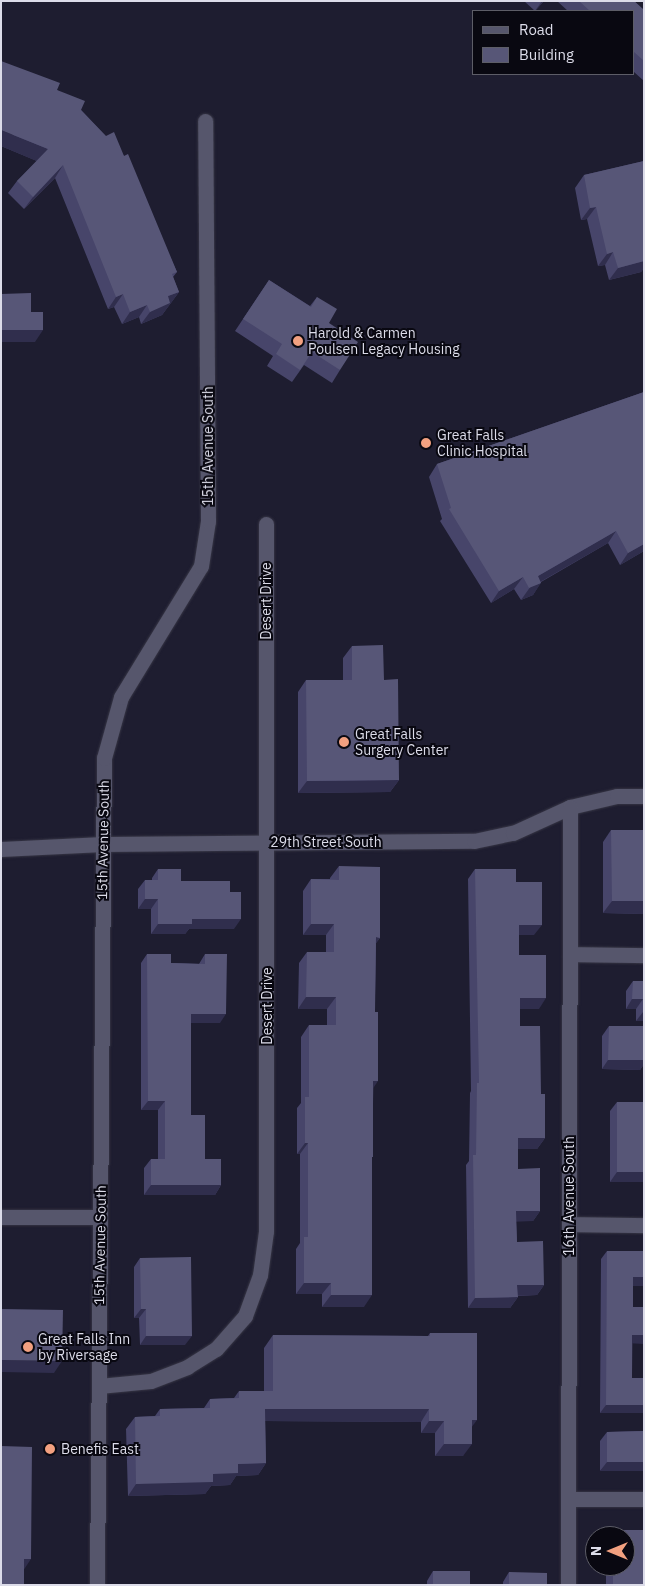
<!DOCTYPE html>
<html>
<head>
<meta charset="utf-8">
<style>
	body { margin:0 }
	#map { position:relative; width:645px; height:1586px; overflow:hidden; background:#1e1d30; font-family:"IBM Plex Sans",sans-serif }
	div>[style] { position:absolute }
	.roads { filter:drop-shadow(0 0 1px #373645) drop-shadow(0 0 1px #373645) }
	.minor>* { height:15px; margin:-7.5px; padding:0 7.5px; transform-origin:7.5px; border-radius:7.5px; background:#56566c }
	.wall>* { inset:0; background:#47456a }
	.shaded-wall>* { inset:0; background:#302e4d }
	.building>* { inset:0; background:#575677 }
	.dots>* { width:14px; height:14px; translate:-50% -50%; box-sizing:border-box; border:2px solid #090811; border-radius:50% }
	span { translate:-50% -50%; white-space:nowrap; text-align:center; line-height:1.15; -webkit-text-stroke:4px #090811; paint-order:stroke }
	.poi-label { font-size:14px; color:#dcdce9 }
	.left { translate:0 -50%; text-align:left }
	.street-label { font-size:14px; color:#dcdce9 }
	.frame { position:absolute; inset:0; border:2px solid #dcdce9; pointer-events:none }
	.legend { position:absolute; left:472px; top:10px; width:162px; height:65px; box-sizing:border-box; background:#090811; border:1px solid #5d5d67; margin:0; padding:6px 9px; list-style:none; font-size:15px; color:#dcdce9 }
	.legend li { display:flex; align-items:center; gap:10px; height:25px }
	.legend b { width:25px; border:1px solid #5d5d67 }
	.north { position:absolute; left:585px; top:1526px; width:50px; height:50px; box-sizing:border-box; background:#090811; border:1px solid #5d5d67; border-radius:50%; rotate:270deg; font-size:14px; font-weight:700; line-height:20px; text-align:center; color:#dcdce9 }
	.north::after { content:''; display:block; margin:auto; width:18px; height:22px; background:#f2a080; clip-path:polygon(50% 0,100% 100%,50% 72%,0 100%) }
</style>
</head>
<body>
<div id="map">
	<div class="roads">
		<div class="minor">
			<i style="left:1px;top:849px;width:102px;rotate:-2.8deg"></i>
			<i style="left:103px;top:844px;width:371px;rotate:-0.5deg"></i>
			<i style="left:474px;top:841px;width:40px;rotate:-12deg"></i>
			<i style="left:513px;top:833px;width:63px;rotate:-24.5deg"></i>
			<i style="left:570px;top:807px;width:48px;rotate:-13.2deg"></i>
			<i style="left:617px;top:796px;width:27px"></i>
			<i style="left:570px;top:954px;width:74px;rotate:0.8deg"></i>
			<i style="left:1px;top:1217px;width:99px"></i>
			<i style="left:569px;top:1224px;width:75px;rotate:0.8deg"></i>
			<i style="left:99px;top:1386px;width:52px;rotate:-5.5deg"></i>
			<i style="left:151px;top:1381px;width:39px;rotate:-21deg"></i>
			<i style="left:187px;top:1367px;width:34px;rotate:-32deg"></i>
			<i style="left:216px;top:1349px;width:44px;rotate:-48.7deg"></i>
			<i style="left:245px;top:1316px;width:44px;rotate:-69.9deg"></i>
			<i style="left:260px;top:1275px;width:44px;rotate:-82.2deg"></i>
			<i style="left:266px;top:1231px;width:707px;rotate:-90deg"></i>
			<i style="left:568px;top:1499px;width:76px"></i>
			<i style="left:97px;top:1585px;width:827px;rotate:-89.52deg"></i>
			<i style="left:104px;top:758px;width:63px;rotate:-74.4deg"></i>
			<i style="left:121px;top:697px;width:153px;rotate:-58.6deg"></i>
			<i style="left:201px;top:566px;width:46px;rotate:-81.2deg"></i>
			<i style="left:208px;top:521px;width:400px;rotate:-90.4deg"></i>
			<i style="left:568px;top:1585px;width:778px;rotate:-89.85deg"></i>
		</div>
	</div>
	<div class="wall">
		<i style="clip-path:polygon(524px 1px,544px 1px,535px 11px)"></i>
		<i style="clip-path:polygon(557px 1px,634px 1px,644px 10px,644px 81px,634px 72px,634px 11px,568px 11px)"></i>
		<i style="clip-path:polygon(57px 90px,81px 110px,124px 156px,177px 272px,173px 277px,179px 292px,162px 315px,141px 324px,139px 317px,122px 324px,114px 307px,108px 309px,55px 178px,24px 209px,8px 193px,17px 181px,37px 161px,1px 146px)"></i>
		<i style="clip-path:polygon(644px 161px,644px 268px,641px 272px,609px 280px,605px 265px,598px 266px,587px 219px,581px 220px,575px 188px,584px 175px)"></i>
		<i style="clip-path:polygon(269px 280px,310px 306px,317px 297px,329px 323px,340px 370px,332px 383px,304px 365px,292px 382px,267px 366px,273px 356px,235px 331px)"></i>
		<i style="clip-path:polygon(644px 392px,644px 551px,620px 565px,608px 543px,541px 582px,533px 595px,521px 600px,514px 589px,491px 603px,440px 521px,442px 519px,429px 477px,437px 464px)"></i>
		<i style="clip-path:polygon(352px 646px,384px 680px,399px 780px,390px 792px,298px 793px,298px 692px,306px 680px,343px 680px,343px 658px)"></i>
		<i style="clip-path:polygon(611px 830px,644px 830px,644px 914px,603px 913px,603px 842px)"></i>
		<i style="clip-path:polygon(339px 866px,380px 938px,376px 943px,372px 1159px,364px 1307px,322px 1307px,322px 1294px,296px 1294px,296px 1249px,300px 1243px,300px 1154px,297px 1154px,297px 1108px,301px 1103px,301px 1037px,309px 1025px,327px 1025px,327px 1009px,298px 1009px,299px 963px,307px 952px,326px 952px,326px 935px,303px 935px,303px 891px,311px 879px,330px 879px,330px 878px)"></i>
		<i style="clip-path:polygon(158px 869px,181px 881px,230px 892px,234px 929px,189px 929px,185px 934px,151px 934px,151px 909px,138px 909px,138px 889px,145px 880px,152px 880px,152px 878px)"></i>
		<i style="clip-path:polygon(475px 869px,534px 935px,519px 935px,519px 955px,539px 1009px,520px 1009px,520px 1026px,541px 1094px,545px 1138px,537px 1149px,518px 1149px,518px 1169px,540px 1211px,533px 1221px,516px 1221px,517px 1242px,544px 1285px,537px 1295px,518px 1296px,518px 1297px,510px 1308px,468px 1308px,466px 1165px,469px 1161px,470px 1093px,471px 1091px,468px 879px)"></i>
		<i style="clip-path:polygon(147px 954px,171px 963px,199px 964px,205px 954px,220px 1023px,191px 1023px,191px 1115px,205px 1159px,221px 1185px,215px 1195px,144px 1195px,144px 1168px,151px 1159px,158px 1159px,158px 1110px,141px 1110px,141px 963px)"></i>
		<i style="clip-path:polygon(633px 981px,644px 981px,644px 1021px,636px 1021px,636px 1009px,626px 1009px,626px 991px)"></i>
		<i style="clip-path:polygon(609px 1026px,644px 1060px,644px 1064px,640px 1070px,602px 1069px,602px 1036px)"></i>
		<i style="clip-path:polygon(617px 1102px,644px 1182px,610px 1182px,610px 1111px)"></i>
		<i style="clip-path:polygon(607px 1251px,633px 1286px,632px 1378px,644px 1413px,600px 1413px,601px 1259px)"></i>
		<i style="clip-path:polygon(140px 1258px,185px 1345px,140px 1345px,139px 1318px,134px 1318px,134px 1267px)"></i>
		<i style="clip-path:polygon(430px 1333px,472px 1426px,463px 1456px,435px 1456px,435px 1433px,421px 1433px,421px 1422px,265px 1421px,266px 1463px,258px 1475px,236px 1476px,230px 1485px,211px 1486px,205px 1494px,128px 1496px,126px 1429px,135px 1417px,155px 1416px,160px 1409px,204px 1408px,210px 1399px,234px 1398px,239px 1391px,264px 1391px,264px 1348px,273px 1335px,428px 1336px)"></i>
		<i style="clip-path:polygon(644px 1431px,600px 1471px,600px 1441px,607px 1432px)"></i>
		<i style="clip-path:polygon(613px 1530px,644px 1530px,644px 1585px,606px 1585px,606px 1566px,625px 1566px,625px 1536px,608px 1536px)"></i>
		<i style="clip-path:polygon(433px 1571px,470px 1585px,427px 1585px,427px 1581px)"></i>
		<i style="clip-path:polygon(509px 1572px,547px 1585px,503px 1585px,503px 1582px)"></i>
	</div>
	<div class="shaded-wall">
		<i style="clip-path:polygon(542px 1px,544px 1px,535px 11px)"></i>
		<i style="clip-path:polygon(1px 130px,48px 149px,39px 162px,1px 146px)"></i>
		<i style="clip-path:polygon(63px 165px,55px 178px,24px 209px,33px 197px)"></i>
		<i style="clip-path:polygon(596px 207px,587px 219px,581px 220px,590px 208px)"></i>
		<i style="clip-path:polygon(613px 252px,605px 265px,598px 266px,607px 254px)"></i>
		<i style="clip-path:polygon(644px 261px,644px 268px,641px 272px,609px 280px,618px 268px)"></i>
		<i style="clip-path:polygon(179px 292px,162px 315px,141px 324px,150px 312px,168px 296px)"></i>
		<i style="clip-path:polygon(123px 294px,114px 307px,108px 309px,116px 297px)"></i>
		<i style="clip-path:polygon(147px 305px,139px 317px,122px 324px,130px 312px)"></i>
		<i style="clip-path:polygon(1px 330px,43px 330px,35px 342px,1px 342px)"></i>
		<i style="clip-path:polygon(616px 531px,608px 543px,533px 586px,541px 583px,533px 595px,521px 600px,538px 576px)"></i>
		<i style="clip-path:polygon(644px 544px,644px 551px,620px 565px,628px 553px)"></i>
		<i style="clip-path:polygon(523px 577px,514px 589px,491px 603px,499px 591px)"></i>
		<i style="clip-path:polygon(399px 780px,390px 792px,298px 793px,307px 781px)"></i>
		<i style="clip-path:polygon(145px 899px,158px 899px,151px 909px,138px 909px)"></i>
		<i style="clip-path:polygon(612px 901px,644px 901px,644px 914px,603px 913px)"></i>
		<i style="clip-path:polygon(192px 919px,241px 919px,234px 929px,189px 929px,185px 934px,151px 934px,158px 924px)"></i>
		<i style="clip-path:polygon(311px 924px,334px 924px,326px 935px,303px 935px)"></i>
		<i style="clip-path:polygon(519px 925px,542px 925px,534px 935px,512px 935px)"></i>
		<i style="clip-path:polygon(376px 937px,380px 938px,371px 949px)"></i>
		<i style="clip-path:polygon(306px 997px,336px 997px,327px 1009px,298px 1009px)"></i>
		<i style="clip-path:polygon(520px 998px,546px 998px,539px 1009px,512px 1009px)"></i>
		<i style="clip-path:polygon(632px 999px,643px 999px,636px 1009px,626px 1009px)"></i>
		<i style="clip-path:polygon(643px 1012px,644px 1021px,636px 1021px)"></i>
		<i style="clip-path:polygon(191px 1014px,226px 1014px,220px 1023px,185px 1023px)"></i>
		<i style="clip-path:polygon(608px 1060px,644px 1060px,644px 1064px,640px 1070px,602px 1069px)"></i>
		<i style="clip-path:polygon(373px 1081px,378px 1081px,370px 1093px)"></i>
		<i style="clip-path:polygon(148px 1101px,165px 1101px,158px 1110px,141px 1110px)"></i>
		<i style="clip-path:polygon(518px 1138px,545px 1138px,537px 1149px,511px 1149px)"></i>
		<i style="clip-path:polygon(305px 1143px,308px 1143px,300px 1154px,297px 1154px)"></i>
		<i style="clip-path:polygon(617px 1172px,644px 1172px,644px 1182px,610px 1182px)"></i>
		<i style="clip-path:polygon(151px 1185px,221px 1185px,215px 1195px,144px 1195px)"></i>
		<i style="clip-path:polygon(516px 1211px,540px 1211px,533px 1221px,509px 1222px)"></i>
		<i style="clip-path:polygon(633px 1277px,644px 1277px,644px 1286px,627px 1286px)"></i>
		<i style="clip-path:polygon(304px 1283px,331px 1283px,322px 1294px,296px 1294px)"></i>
		<i style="clip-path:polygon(517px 1285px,544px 1285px,537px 1295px,510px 1296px)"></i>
		<i style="clip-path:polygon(331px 1295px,372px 1295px,364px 1307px,322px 1307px)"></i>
		<i style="clip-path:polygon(518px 1297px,510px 1308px,468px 1308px,475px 1298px)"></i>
		<i style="clip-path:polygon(141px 1309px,146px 1309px,139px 1318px,134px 1318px)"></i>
		<i style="clip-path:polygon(632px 1335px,644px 1335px,644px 1344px,626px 1343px)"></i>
		<i style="clip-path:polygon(146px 1336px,192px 1336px,185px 1345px,140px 1345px)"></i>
		<i style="clip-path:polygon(1px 1360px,62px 1361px,54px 1373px,1px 1372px)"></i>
		<i style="clip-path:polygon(606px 1405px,644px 1405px,644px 1413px,600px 1413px)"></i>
		<i style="clip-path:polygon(265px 1409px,429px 1409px,421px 1422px,256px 1421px)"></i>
		<i style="clip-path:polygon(472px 1420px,477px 1420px,468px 1432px)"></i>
		<i style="clip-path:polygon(429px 1421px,444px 1421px,435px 1433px,421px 1433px)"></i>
		<i style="clip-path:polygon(444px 1444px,472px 1444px,463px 1456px,435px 1456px)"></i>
		<i style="clip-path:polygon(607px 1462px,644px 1462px,644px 1471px,600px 1471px)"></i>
		<i style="clip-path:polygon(266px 1463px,258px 1475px,236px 1476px,230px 1485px,211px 1486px,205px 1494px,128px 1496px,136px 1484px,213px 1474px,238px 1464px)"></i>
		<i style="clip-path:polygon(24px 1559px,31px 1559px,23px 1571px)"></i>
	</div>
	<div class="building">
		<i style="clip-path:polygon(579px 1px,634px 1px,644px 10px,644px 61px,634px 52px,634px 11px,590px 11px)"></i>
		<i style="clip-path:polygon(1px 61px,60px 83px,57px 90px,85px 101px,81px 110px,106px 136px,114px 132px,124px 156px,128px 154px,177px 272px,172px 274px,179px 292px,168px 296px,170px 303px,150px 312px,147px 305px,130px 312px,123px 294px,116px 297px,63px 165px,33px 197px,17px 181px,48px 149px,1px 130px)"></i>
		<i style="clip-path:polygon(644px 161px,644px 261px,618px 268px,613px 252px,607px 254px,596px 207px,590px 208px,584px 175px)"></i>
		<i style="clip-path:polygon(269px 280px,311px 307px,317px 297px,337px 309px,329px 323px,358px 342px,340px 370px,312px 352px,300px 370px,276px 354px,282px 344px,243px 319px)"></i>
		<i style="clip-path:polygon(31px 293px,31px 312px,43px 312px,43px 330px,1px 330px,1px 294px)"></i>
		<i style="clip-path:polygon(644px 392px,644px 544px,628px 553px,616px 531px,538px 576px,541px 583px,529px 588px,523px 577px,499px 591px,449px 509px,451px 508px,437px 464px)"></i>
		<i style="clip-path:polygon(383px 645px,384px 680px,398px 679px,399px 780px,307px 781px,306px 680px,352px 680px,352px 646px)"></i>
		<i style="clip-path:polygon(611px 830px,644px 830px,644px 901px,612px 901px)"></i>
		<i style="clip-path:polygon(339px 866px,380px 867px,380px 938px,376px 937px,375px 1012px,378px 1012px,378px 1081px,373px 1081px,373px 1157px,372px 1157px,372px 1295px,331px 1295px,331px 1283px,304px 1283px,304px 1237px,308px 1237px,308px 1143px,305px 1143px,305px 1097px,309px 1097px,309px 1025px,336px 1025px,336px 997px,306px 997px,307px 952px,334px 952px,334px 924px,311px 924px,311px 879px,339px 880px)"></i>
		<i style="clip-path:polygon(158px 869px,181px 869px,181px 881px,230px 881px,230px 892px,241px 892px,241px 919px,192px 919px,192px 924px,158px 924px,158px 899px,145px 899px,145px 880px,158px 880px)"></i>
		<i style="clip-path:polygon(475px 869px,516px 869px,516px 882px,542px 882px,542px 925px,519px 925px,519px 955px,546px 955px,546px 998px,520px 998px,520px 1026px,540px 1026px,541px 1094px,545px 1094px,545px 1138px,518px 1138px,518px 1169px,540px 1168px,540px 1211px,516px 1211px,517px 1242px,543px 1241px,544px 1285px,517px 1285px,518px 1297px,475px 1298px,473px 1155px,476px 1155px,477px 1083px,479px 1083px)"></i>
		<i style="clip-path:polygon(147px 954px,171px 954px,171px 963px,205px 964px,205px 954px,227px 954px,226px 1014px,191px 1014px,191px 1115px,205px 1115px,205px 1159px,221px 1159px,221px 1185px,151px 1185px,151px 1159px,165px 1159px,165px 1101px,148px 1101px)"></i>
		<i style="clip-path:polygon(633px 981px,644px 981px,644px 1012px,643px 999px,632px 999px)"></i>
		<i style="clip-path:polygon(609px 1026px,644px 1026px,644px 1060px,608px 1060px)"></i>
		<i style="clip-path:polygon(617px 1102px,644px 1102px,644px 1172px,617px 1172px)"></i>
		<i style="clip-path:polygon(607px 1251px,644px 1251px,644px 1277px,633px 1277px,633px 1307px,644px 1307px,644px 1335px,632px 1335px,632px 1378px,644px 1378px,644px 1405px,606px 1405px)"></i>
		<i style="clip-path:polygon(191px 1257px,192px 1336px,146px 1336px,146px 1309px,141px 1309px,140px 1258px)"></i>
		<i style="clip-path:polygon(1px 1309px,63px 1310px,62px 1361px,1px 1360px)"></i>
		<i style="clip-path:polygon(430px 1333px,477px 1333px,477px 1420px,472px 1420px,472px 1444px,444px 1444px,444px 1421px,429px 1421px,429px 1409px,265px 1409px,266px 1463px,238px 1464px,238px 1473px,213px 1474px,213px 1482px,136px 1484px,135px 1417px,160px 1416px,160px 1409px,210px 1408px,210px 1399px,239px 1398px,239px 1391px,273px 1391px,273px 1335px,430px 1336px)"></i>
		<i style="clip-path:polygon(644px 1431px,644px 1462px,607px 1462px,607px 1432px)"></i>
		<i style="clip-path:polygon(1px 1446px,32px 1447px,31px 1559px,24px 1559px,24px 1585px,1px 1585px)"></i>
		<i style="clip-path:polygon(613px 1530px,644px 1530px,644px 1585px,613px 1585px,613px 1566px,625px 1566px,625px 1536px,613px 1536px)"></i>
		<i style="clip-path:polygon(433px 1571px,470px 1571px,470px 1585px,433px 1585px)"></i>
		<i style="clip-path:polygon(509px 1572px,547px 1573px,547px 1585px,509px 1585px)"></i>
	</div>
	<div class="dots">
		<i style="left:298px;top:341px;background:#f2a080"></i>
		<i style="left:426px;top:443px;background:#f2a080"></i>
		<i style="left:344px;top:742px;background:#f2a080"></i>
		<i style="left:28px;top:1347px;background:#f2a080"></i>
		<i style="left:50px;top:1449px;background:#f2a080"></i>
	</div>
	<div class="poi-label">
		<span class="left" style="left:308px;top:341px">Harold &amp; Carmen<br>Poulsen Legacy Housing</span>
		<span class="left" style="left:437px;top:443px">Great Falls<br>Clinic Hospital</span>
		<span class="left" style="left:355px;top:742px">Great Falls<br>Surgery Center</span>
		<span class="left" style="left:38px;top:1347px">Great Falls Inn<br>by Riversage</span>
		<span class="left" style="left:61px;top:1449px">Benefis East</span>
	</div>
	<div class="street-label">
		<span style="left:208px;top:446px;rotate:-90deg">15th Avenue South</span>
		<span style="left:266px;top:601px;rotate:-90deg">Desert Drive</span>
		<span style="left:103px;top:840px;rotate:-89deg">15th Avenue South</span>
		<span style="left:326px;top:842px">29th Street South</span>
		<span style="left:267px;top:1006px;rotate:-90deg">Desert Drive</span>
		<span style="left:569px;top:1196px;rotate:-90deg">16th Avenue South</span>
		<span style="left:100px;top:1245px;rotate:-89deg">15th Avenue South</span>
	</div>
	<div class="frame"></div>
	<ul class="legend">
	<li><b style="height:6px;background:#56566c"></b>Road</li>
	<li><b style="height:14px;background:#575677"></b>Building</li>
	</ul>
	<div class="north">N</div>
</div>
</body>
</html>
